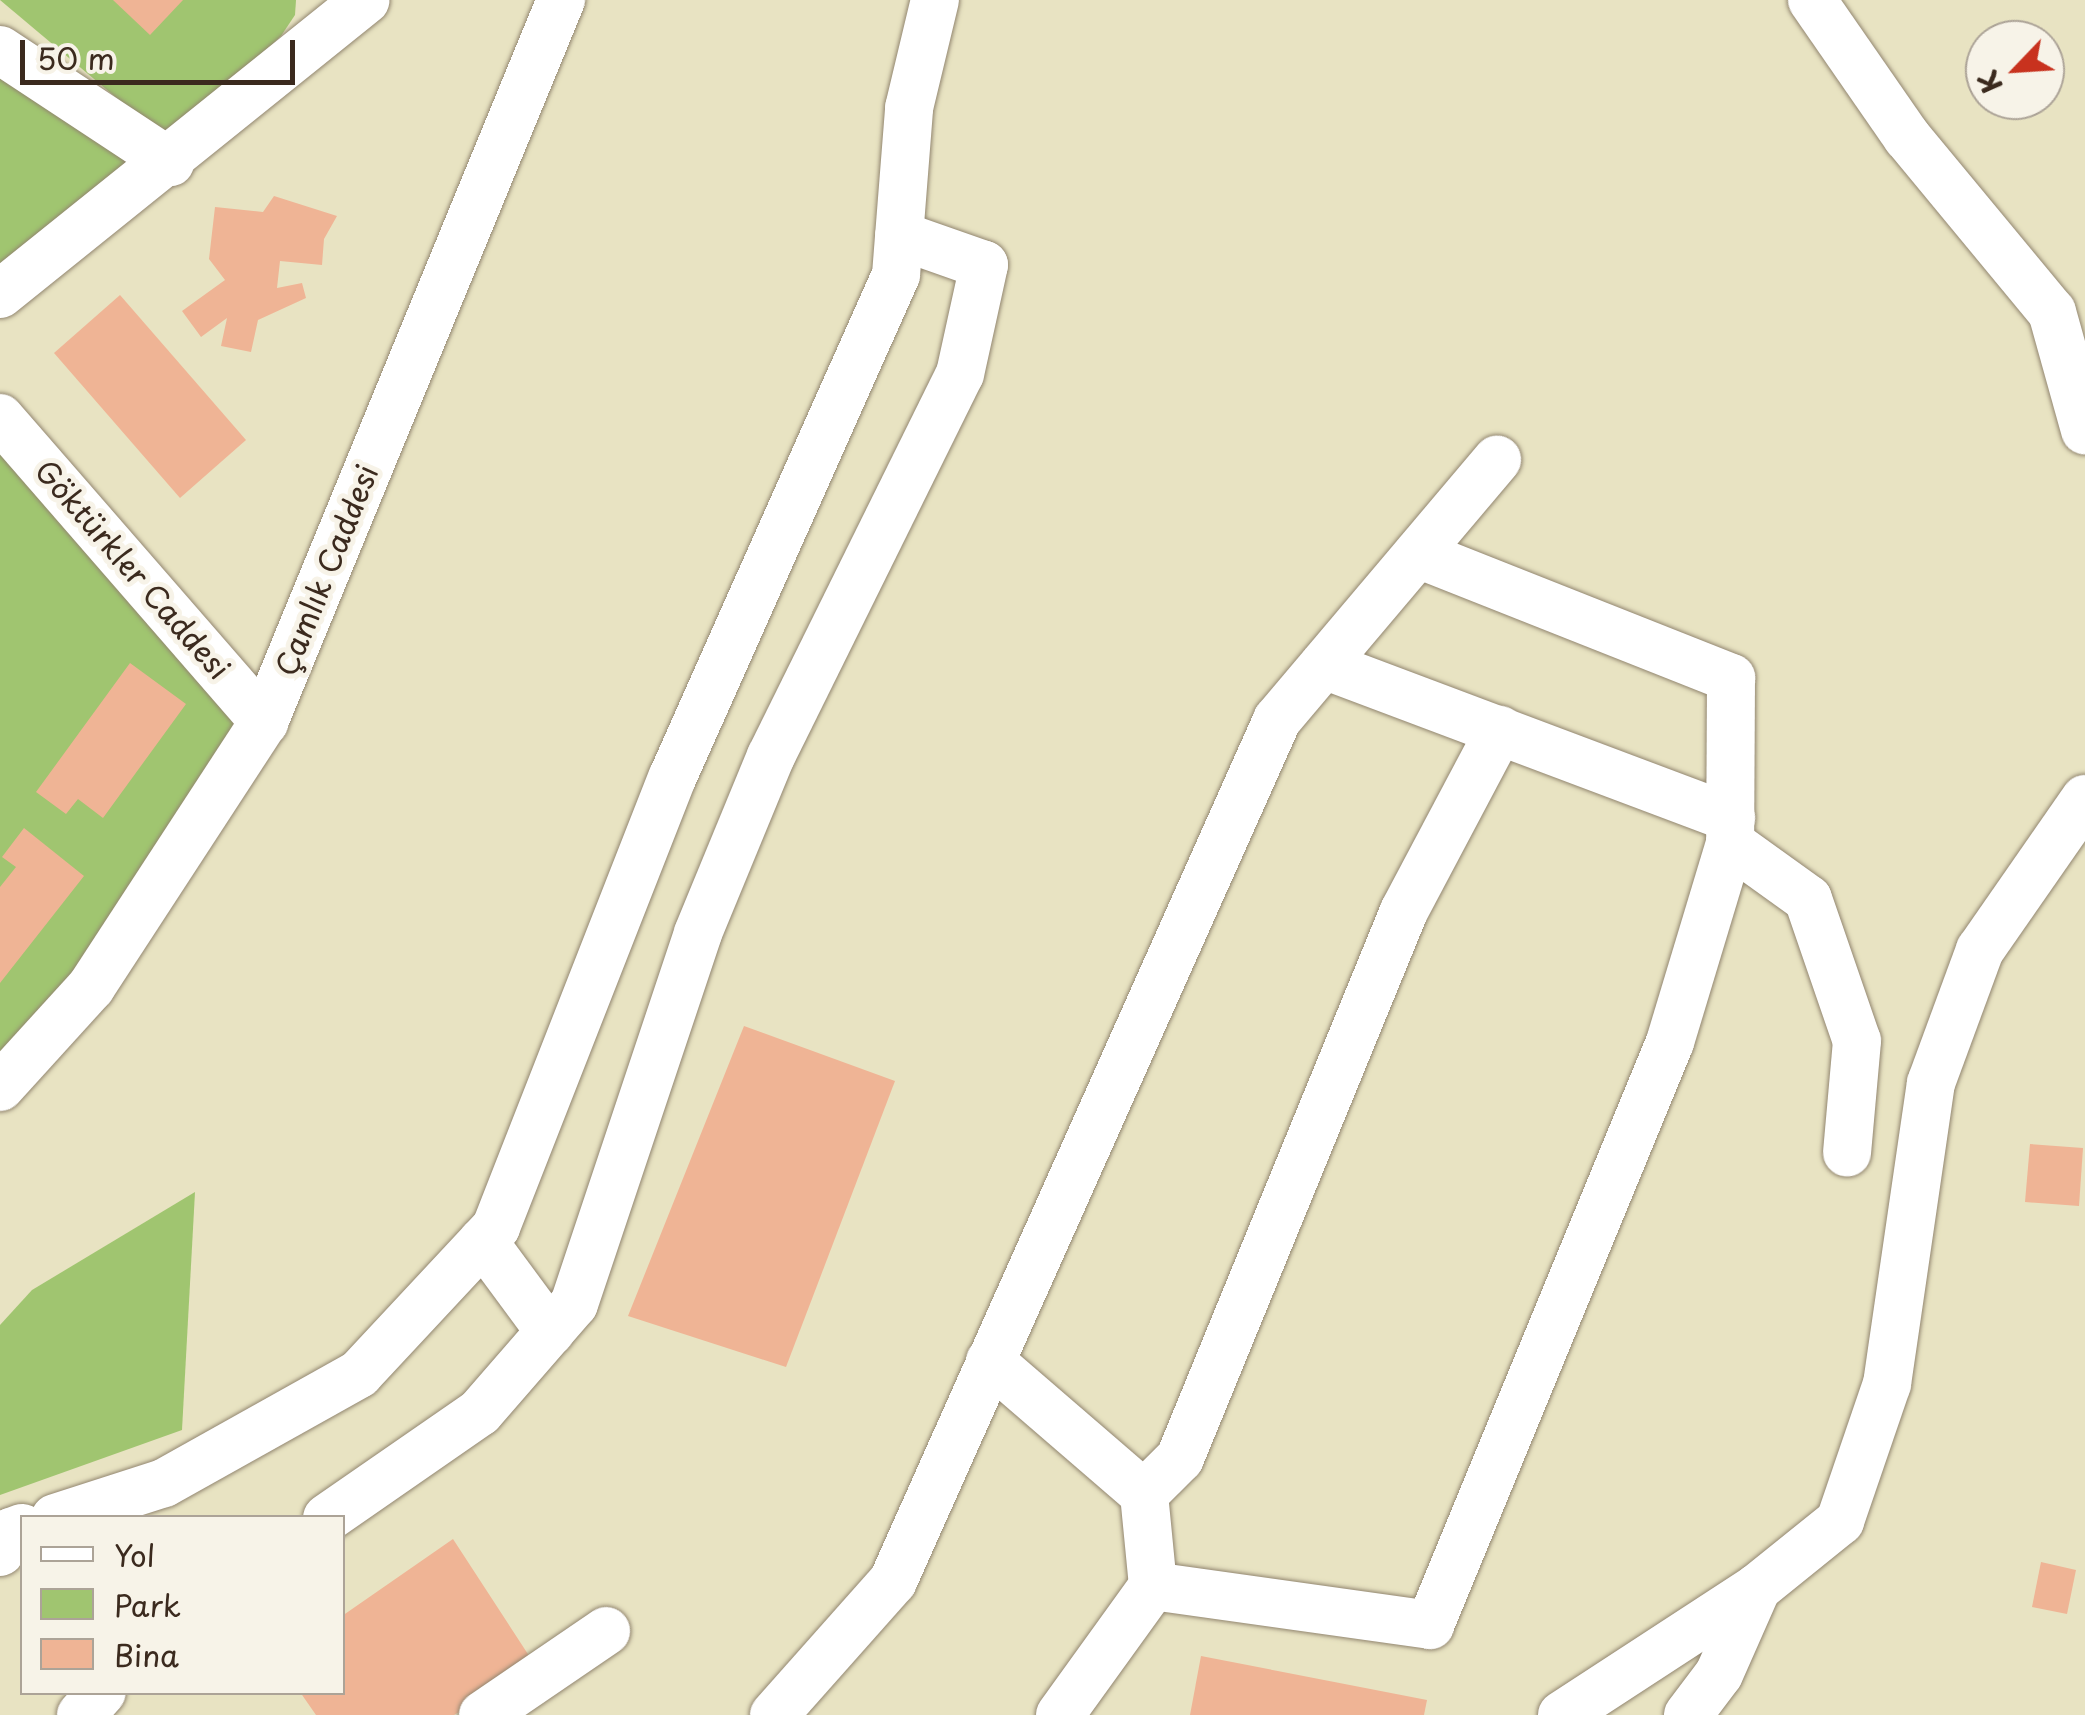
<!DOCTYPE html>
<html>
<head>
<meta charset="utf-8">
<style>
	body { margin:0 }
	#map { position:relative; width:2085px; height:1715px; overflow:hidden; background:#e8e3c2; font-family:"Playpen Sans",sans-serif }
	div>[style] { position:absolute }
	.green>* { inset:0; background:#a0c570 }
	.building>* { inset:0; background:#efb495 }
	.roads { filter:drop-shadow(0 0 2px #928670) drop-shadow(0 0 2px #928670) }
	.minor>* { height:48px; margin:-24px; padding:0 24px; transform-origin:24px; border-radius:24px; background:#fff }
	span { translate:-50% -50%; white-space:nowrap; text-align:center; line-height:1.15; -webkit-text-stroke:10px #f7f3e8; paint-order:stroke }
	.street-label { font-size:30px; color:#3b2a1e }
	.legend { position:absolute; left:20px; top:1515px; width:325px; height:180px; box-sizing:border-box; background:#f7f3e8; border:2px solid #aca397; margin:0; padding:12px 18px; list-style:none; font-size:30px; color:#3b2a1e }
	.legend li { display:flex; align-items:center; gap:20px; height:50px }
	.legend b { width:50px; border:2px solid #aca397 }
	.north { position:absolute; left:1965px; top:20px; width:100px; height:100px; box-sizing:border-box; background:#f7f3e8; border:2px solid #aca397; border-radius:50%; rotate:245deg; font-size:28px; font-weight:700; line-height:40px; text-align:center; color:#3b2a1e }
	.north::after { content:''; display:block; margin:auto; width:35px; height:45px; background:#c8321e; clip-path:polygon(50% 0,100% 100%,50% 72%,0 100%) }
	.scale { position:absolute; left:20px; top:40px; width:275px; height:45px; box-sizing:border-box; border:5px solid #3b2a1e; border-top:0; padding-left:12px; font-size:30px; line-height:35px; white-space:nowrap; color:#3b2a1e; -webkit-text-stroke:8px #f7f3e8; paint-order:stroke }
</style>
</head>
<body>
<div id="map">
	<div class="green">
		<i style="clip-path:polygon(0 0,296px 0,295px 15px,281px 36px,169px 142px)"></i>
		<i style="clip-path:polygon(0 50px,170px 162px,0 294px)"></i>
		<i style="clip-path:polygon(0 418px,264px 722px,0 1087px)"></i>
		<i style="clip-path:polygon(195px 1192px,182px 1430px,0 1495px,0 1325px,32px 1290px)"></i>
	</div>
	<div class="building">
		<i style="clip-path:polygon(113px 0,183px 0,150px 35px)"></i>
		<i style="clip-path:polygon(274px 196px,337px 216px,324px 239px,322px 265px,280px 261px,277px 288px,302px 283px,306px 298px,258px 320px,251px 352px,221px 346px,227px 318px,201px 337px,182px 311px,225px 280px,209px 259px,215px 207px,263px 212px)"></i>
		<i style="clip-path:polygon(120px 295px,246px 440px,180px 498px,54px 353px)"></i>
		<i style="clip-path:polygon(130px 663px,186px 704px,103px 818px,78px 799px,66px 814px,36px 792px)"></i>
		<i style="clip-path:polygon(24px 828px,84px 876px,0 983px,0 887px,16px 867px,2px 857px)"></i>
		<i style="clip-path:polygon(744px 1026px,895px 1081px,786px 1367px,628px 1316px)"></i>
		<i style="clip-path:polygon(2030px 1144px,2083px 1148px,2079px 1206px,2025px 1202px)"></i>
		<i style="clip-path:polygon(453px 1539px,537px 1668px,454px 1715px,316px 1715px,300px 1692px,342px 1692px,342px 1616px)"></i>
		<i style="clip-path:polygon(2041px 1562px,2076px 1570px,2067px 1614px,2032px 1607px)"></i>
		<i style="clip-path:polygon(1201px 1656px,1427px 1700px,1424px 1715px,1190px 1715px)"></i>
	</div>
	<div class="roads">
		<div class="minor">
			<i style="left:1812px;top:0;width:167px;rotate:55.3deg"></i>
			<i style="left:1907px;top:137px;width:227px;rotate:50.4deg"></i>
			<i style="left:2052px;top:312px;width:123px;rotate:74.4deg"></i>
			<i style="left:0;top:50px;width:204px;rotate:33.4deg"></i>
			<i style="left:0;top:294px;width:469px;rotate:-38.8deg"></i>
			<i style="left:0;top:418px;width:403px;rotate:49deg"></i>
			<i style="left:1418px;top:554px;width:337px;rotate:21.6deg"></i>
			<i style="left:1731px;top:678px;width:165px;rotate:90.3deg"></i>
			<i style="left:1730px;top:843px;width:96px;rotate:35.7deg"></i>
			<i style="left:1808px;top:899px;width:150px;rotate:71deg"></i>
			<i style="left:1857px;top:1041px;width:112px;rotate:95.1deg"></i>
			<i style="left:1324px;top:665px;width:435px;rotate:20.6deg"></i>
			<i style="left:0;top:1087px;width:135px;rotate:-47.7deg"></i>
			<i style="left:91px;top:987px;width:316px;rotate:-56.9deg"></i>
			<i style="left:264px;top:722px;width:781px;rotate:-67.64deg"></i>
			<i style="left:483px;top:1241px;width:113px;rotate:53.6deg"></i>
			<i style="left:990px;top:1361px;width:203px;rotate:40.8deg"></i>
			<i style="left:1144px;top:1494px;width:92px;rotate:84.4deg"></i>
			<i style="left:1153px;top:1586px;width:159px;rotate:125.8deg"></i>
			<i style="left:1144px;top:1494px;width:51px;rotate:-45deg"></i>
			<i style="left:1180px;top:1458px;width:591px;rotate:-67.73deg"></i>
			<i style="left:1404px;top:911px;width:205px;rotate:-62.1deg"></i>
			<i style="left:55px;top:1518px;width:114px;rotate:-17.8deg"></i>
			<i style="left:164px;top:1483px;width:223px;rotate:-29.2deg"></i>
			<i style="left:359px;top:1374px;width:201px;rotate:-47deg"></i>
			<i style="left:496px;top:1227px;width:484px;rotate:-68.6deg"></i>
			<i style="left:673px;top:776px;width:548px;rotate:-66.01deg"></i>
			<i style="left:896px;top:275px;width:168px;rotate:-85.5deg"></i>
			<i style="left:909px;top:108px;width:111px;rotate:-76.5deg"></i>
			<i style="left:327px;top:1518px;width:186px;rotate:-34.7deg"></i>
			<i style="left:480px;top:1412px;width:143px;rotate:-49deg"></i>
			<i style="left:574px;top:1304px;width:391px;rotate:-71.5deg"></i>
			<i style="left:698px;top:933px;width:191px;rotate:-67.6deg"></i>
			<i style="left:771px;top:756px;width:426px;rotate:-63.7deg"></i>
			<i style="left:960px;top:374px;width:112px;rotate:-77.6deg"></i>
			<i style="left:984px;top:265px;width:90px;rotate:-160.6deg"></i>
			<i style="left:0;top:1552px;width:23px;rotate:-61deg"></i>
			<i style="left:11px;top:1532px;width:12px;rotate:-20deg"></i>
			<i style="left:1153px;top:1586px;width:280px;rotate:8deg"></i>
			<i style="left:1430px;top:1625px;width:630px;rotate:-67.62deg"></i>
			<i style="left:1670px;top:1042px;width:208px;rotate:-73.2deg"></i>
			<i style="left:81px;top:1715px;width:31px;rotate:-48deg"></i>
			<i style="left:483px;top:1715px;width:149px;rotate:-34.3deg"></i>
			<i style="left:774px;top:1715px;width:179px;rotate:-48.4deg"></i>
			<i style="left:893px;top:1581px;width:943px;rotate:-65.96deg"></i>
			<i style="left:1277px;top:720px;width:341px;rotate:-49.8deg"></i>
			<i style="left:1562px;top:1715px;width:233px;rotate:-33.1deg"></i>
			<i style="left:1757px;top:1588px;width:107px;rotate:-38.9deg"></i>
			<i style="left:1840px;top:1521px;width:145px;rotate:-71.1deg"></i>
			<i style="left:1887px;top:1384px;width:304px;rotate:-81.7deg"></i>
			<i style="left:1931px;top:1083px;width:142px;rotate:-69.8deg"></i>
			<i style="left:1980px;top:950px;width:184px;rotate:-55.2deg"></i>
			<i style="left:1688px;top:1715px;width:51px;rotate:-52.9deg"></i>
			<i style="left:1719px;top:1674px;width:94px;rotate:-66.2deg"></i>
		</div>
	</div>
	<div class="street-label">
		<span style="left:133px;top:569px;rotate:49deg">Göktürkler Caddesi</span>
		<span style="left:326px;top:570px;rotate:-68deg">Çamlık Caddesi</span>
	</div>
	<ul class="legend">
	<li><b style="height:12px;background:#fff"></b>Yol</li>
	<li><b style="height:28px;background:#a0c570"></b>Park</li>
	<li><b style="height:28px;background:#efb495"></b>Bina</li>
	</ul>
	<div class="north">K</div>
	<div class="scale">50 m</div>
</div>
</body>
</html>
